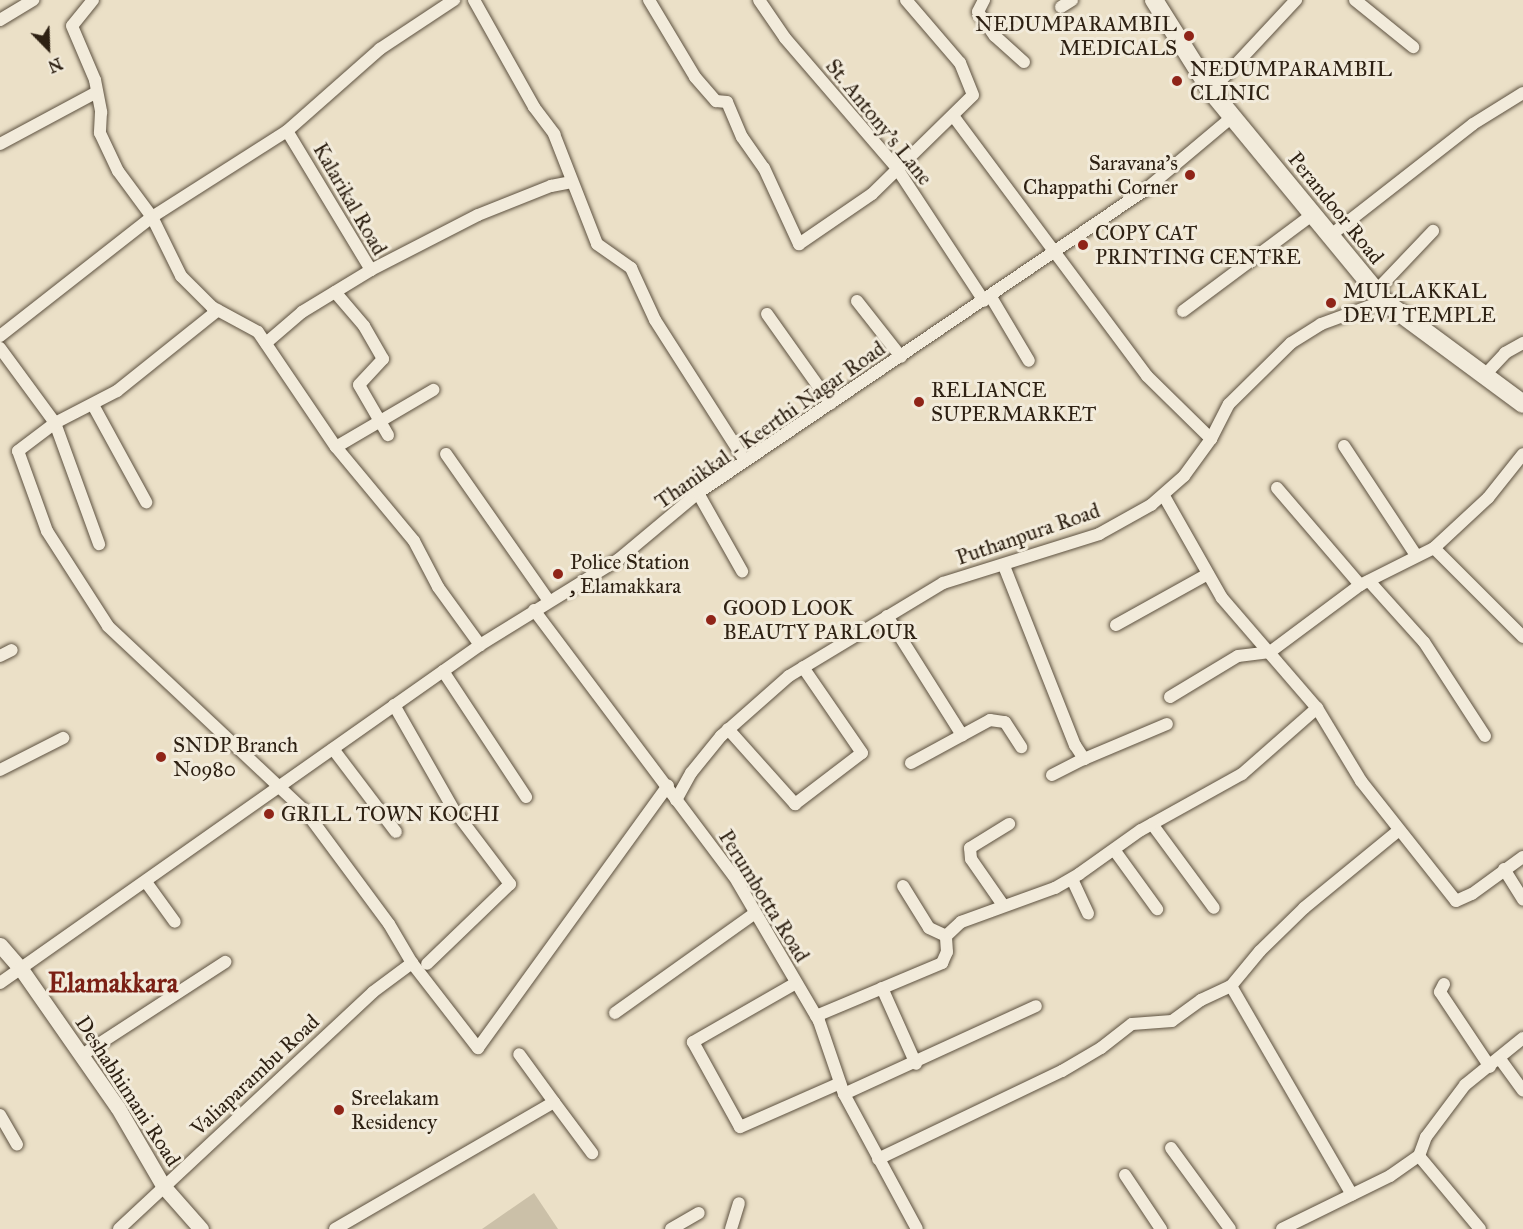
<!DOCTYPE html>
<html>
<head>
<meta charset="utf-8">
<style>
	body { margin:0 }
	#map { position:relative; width:1523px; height:1229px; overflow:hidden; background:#ebe0c7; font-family:"IM FELL Great Primer",serif }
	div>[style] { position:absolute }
	.green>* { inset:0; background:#cbc0a8 }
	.roads { filter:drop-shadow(0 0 2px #5d5140) drop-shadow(0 0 2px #5d5140) }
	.minor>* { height:12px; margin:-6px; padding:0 6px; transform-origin:6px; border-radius:6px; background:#f2ebdb }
	.tertiary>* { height:15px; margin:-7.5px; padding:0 7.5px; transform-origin:7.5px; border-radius:7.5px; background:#f2ebdb }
	.secondary>* { height:18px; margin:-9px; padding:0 9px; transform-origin:9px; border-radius:9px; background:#f2ebdb }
	.dots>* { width:16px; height:16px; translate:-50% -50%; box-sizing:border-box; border:3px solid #f2ebdb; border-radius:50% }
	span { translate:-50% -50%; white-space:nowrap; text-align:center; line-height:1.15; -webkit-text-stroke:6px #f2ebdb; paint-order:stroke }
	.poi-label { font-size:21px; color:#2e2113 }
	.right { translate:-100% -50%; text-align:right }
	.left { translate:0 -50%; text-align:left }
	.street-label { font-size:21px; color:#2e2113 }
	.district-label { font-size:27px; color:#7a1f14; font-weight:700 }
	.north { position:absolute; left:18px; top:18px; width:60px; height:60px; -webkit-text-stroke:4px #f2ebdb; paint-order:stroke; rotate:157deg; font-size:16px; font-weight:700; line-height:24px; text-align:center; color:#2e2113 }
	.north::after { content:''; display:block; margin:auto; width:21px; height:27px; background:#2e2113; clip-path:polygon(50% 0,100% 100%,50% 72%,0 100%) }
</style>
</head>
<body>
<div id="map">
	<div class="green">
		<i style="clip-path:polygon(534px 1193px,558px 1229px,482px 1229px)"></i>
	</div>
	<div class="roads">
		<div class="minor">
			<i style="left:93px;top:0;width:33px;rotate:129deg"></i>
			<i style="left:72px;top:26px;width:59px;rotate:66.9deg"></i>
			<i style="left:95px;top:80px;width:33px;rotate:79deg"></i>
			<i style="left:101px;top:112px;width:21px;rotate:93deg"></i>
			<i style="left:100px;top:133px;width:42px;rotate:64.7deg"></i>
			<i style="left:118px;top:171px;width:57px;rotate:53.5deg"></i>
			<i style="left:152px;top:217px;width:66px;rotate:63.8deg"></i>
			<i style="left:181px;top:276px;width:44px;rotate:45deg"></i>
			<i style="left:212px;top:307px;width:52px;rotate:28.5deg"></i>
			<i style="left:258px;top:332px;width:139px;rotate:55.9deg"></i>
			<i style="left:336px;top:447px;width:122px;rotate:50.3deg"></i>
			<i style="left:414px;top:541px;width:52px;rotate:62.4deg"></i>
			<i style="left:438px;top:587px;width:72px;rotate:54.1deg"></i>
			<i style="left:474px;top:0;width:123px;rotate:60.7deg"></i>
			<i style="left:534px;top:107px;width:34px;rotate:53deg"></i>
			<i style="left:554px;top:134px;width:118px;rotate:68.6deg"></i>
			<i style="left:597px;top:244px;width:42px;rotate:35.2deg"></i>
			<i style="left:631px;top:268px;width:57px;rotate:65.2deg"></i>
			<i style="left:655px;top:320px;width:167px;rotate:57.4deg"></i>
			<i style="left:649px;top:0;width:90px;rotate:59.1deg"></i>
			<i style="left:695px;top:77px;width:32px;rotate:49deg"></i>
			<i style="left:716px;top:101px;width:11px;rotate:5deg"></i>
			<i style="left:727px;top:102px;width:38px;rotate:67deg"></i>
			<i style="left:742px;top:137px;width:38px;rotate:55deg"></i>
			<i style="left:764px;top:168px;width:84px;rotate:65.3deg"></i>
			<i style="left:799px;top:244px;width:88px;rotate:-34.4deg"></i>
			<i style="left:872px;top:194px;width:141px;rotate:-44.4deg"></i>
			<i style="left:973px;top:95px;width:35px;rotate:-112deg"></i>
			<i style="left:960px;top:63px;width:83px;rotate:-130.6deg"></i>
			<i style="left:759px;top:0;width:46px;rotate:55.6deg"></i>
			<i style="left:785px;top:38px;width:170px;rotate:49.3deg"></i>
			<i style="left:896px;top:167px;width:160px;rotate:56.7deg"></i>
			<i style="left:984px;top:0;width:13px;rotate:117deg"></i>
			<i style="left:978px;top:12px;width:29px;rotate:55deg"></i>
			<i style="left:995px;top:36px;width:39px;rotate:42deg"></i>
			<i style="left:1355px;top:0;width:75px;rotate:39deg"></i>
			<i style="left:1061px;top:7px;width:13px;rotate:-32deg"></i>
			<i style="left:0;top:20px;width:39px;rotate:-31deg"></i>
			<i style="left:1211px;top:91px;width:125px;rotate:-47deg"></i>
			<i style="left:954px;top:117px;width:323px;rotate:53.3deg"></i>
			<i style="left:1147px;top:376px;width:90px;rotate:44.5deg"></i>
			<i style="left:0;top:144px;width:110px;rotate:-28.2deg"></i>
			<i style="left:1331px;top:235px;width:180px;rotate:-38deg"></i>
			<i style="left:1473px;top:124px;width:59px;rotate:-31.8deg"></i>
			<i style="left:371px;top:270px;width:120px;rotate:-27.2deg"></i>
			<i style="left:478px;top:215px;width:79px;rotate:-21.7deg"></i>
			<i style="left:551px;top:186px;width:21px;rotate:-11deg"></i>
			<i style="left:1376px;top:291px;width:83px;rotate:-46.5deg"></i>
			<i style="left:335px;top:292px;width:45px;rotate:49.5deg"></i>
			<i style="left:364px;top:326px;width:38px;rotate:60deg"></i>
			<i style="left:383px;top:359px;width:35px;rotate:133deg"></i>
			<i style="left:359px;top:385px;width:58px;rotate:59.9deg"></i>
			<i style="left:991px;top:297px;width:74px;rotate:59.3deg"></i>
			<i style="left:857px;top:301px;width:71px;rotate:51.8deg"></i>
			<i style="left:1183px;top:311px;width:162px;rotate:-36.7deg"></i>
			<i style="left:767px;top:314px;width:110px;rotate:54.6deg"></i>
			<i style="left:0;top:336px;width:193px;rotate:-38.1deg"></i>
			<i style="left:152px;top:217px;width:160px;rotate:-32.5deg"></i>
			<i style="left:287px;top:131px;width:124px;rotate:-41.4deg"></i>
			<i style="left:380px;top:49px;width:89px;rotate:-33.5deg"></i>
			<i style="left:266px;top:343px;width:48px;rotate:-40.7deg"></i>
			<i style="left:302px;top:312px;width:81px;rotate:-31.3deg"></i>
			<i style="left:371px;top:270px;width:162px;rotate:-121.1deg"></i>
			<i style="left:0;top:348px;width:93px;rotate:53.7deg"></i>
			<i style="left:55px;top:423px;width:129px;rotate:70deg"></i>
			<i style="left:1483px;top:377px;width:33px;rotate:-47deg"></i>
			<i style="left:1505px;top:353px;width:21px;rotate:-29deg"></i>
			<i style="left:93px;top:405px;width:111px;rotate:61.3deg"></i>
			<i style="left:1344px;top:446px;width:131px;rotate:56.6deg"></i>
			<i style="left:336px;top:447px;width:113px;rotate:-30.4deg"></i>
			<i style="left:446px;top:454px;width:179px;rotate:55deg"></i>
			<i style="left:1277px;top:488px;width:128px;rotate:49.4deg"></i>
			<i style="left:698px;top:493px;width:90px;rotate:60.6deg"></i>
			<i style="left:1164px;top:496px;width:117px;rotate:60.4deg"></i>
			<i style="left:1222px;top:598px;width:145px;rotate:49.2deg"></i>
			<i style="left:1317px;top:708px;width:85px;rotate:58.9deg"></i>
			<i style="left:1361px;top:781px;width:153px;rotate:51.6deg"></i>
			<i style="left:1456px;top:901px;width:17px;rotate:-24deg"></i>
			<i style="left:1472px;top:894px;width:63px;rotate:-36deg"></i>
			<i style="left:1434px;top:548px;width:126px;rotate:45deg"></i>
			<i style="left:1004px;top:566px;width:193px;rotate:68.4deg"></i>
			<i style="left:1075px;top:745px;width:17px;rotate:57deg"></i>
			<i style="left:1084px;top:759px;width:90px;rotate:-22.9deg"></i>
			<i style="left:1369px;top:581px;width:82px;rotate:48deg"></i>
			<i style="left:1424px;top:642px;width:112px;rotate:57deg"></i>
			<i style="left:534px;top:610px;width:333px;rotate:53.1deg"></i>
			<i style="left:734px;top:876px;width:168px;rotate:59.6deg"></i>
			<i style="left:819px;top:1021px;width:77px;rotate:71.1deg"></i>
			<i style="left:844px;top:1094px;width:153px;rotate:61.6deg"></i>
			<i style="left:887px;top:616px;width:141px;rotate:57.8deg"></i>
			<i style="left:1116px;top:625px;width:105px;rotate:-29deg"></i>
			<i style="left:0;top:656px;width:13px;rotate:-27deg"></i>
			<i style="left:443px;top:671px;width:151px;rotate:56.6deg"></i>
			<i style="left:1170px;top:697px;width:79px;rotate:-31.1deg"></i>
			<i style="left:1238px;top:656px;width:32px;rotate:-7deg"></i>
			<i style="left:1270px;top:652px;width:112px;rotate:-36.7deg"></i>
			<i style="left:1360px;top:585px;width:83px;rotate:-26.6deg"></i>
			<i style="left:1434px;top:548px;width:74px;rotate:-42.8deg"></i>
			<i style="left:1488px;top:498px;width:56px;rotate:-51.5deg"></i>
			<i style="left:394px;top:705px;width:121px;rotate:60.3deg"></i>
			<i style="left:454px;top:810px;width:93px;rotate:52.9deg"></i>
			<i style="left:510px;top:884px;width:115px;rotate:136.1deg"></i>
			<i style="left:728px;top:729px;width:101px;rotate:48.2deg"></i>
			<i style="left:795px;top:804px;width:84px;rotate:-37.3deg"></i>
			<i style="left:862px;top:753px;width:104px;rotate:-124.5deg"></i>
			<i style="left:333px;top:749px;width:104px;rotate:52.8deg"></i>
			<i style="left:911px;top:763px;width:90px;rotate:-28.6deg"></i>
			<i style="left:990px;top:720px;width:15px;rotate:8deg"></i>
			<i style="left:1005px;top:722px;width:30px;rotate:57deg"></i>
			<i style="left:0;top:770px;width:71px;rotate:-26.9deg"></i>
			<i style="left:1052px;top:775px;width:36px;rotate:-27deg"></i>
			<i style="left:676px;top:800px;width:31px;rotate:-61deg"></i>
			<i style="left:691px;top:773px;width:48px;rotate:-51deg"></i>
			<i style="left:721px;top:736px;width:91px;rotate:-41.4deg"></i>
			<i style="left:789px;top:676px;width:180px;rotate:-31.1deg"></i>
			<i style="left:943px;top:583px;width:164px;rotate:-17.4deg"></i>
			<i style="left:1099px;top:534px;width:60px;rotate:-29.1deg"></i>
			<i style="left:1151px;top:505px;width:44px;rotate:-41.3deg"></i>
			<i style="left:1184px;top:476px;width:46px;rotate:-53.9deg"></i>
			<i style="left:1211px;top:439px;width:39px;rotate:-63deg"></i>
			<i style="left:1229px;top:404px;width:87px;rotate:-44.5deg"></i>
			<i style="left:1291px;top:343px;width:36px;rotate:-32deg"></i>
			<i style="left:1321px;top:324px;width:67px;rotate:-20.1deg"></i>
			<i style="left:1152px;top:824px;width:104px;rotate:53.6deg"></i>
			<i style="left:1115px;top:851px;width:72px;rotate:54.1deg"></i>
			<i style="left:1504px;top:869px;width:36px;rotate:58deg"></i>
			<i style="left:1072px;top:879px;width:38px;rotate:65deg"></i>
			<i style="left:146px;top:882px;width:49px;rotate:54.1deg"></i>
			<i style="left:903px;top:886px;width:49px;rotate:58.2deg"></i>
			<i style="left:929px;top:928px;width:19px;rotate:25deg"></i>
			<i style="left:1003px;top:905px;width:56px;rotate:-124.8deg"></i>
			<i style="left:971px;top:859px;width:11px;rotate:-95deg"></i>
			<i style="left:970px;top:848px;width:46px;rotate:-31.6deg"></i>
			<i style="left:412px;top:963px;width:108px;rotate:52.2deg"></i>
			<i style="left:478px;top:1048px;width:324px;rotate:-54.1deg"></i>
			<i style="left:0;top:983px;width:587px;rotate:-35.15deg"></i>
			<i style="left:480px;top:645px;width:163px;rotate:-31.7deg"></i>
			<i style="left:619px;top:559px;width:103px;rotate:-39.9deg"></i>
			<i style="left:698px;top:493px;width:540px;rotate:-34.13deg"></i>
			<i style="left:1145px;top:190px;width:114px;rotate:-40deg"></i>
			<i style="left:796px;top:983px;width:119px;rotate:150.2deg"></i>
			<i style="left:693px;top:1042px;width:97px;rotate:61.1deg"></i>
			<i style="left:740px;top:1127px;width:109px;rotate:-23.7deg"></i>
			<i style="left:1444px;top:984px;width:9px;rotate:117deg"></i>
			<i style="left:1440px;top:992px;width:90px;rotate:56.3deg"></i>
			<i style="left:1231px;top:986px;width:241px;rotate:59.9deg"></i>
			<i style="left:882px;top:988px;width:83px;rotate:65.9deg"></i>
			<i style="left:615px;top:1013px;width:172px;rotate:-35.5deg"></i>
			<i style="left:816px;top:1016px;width:137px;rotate:-22.8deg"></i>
			<i style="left:942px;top:963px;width:12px;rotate:-66deg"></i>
			<i style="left:947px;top:952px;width:16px;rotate:-94deg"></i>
			<i style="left:946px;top:936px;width:21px;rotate:-43deg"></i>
			<i style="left:961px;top:922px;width:100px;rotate:-19.9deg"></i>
			<i style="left:1055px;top:888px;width:28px;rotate:-30deg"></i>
			<i style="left:1079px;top:874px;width:76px;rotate:-35.4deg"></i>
			<i style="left:1141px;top:830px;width:115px;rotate:-29deg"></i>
			<i style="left:1242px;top:774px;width:100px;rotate:-41.3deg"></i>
			<i style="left:82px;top:1055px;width:171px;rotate:-33deg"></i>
			<i style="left:1500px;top:1059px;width:39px;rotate:54deg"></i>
			<i style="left:844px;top:1094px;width:211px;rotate:-24.6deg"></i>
			<i style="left:554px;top:1102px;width:64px;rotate:53.3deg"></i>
			<i style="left:0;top:1115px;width:34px;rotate:60deg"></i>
			<i style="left:1171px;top:1148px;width:100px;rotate:53.9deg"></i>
			<i style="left:1419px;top:1156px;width:95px;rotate:50.1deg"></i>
			<i style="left:878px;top:1159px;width:204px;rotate:-25.6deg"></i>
			<i style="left:1062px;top:1071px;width:45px;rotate:-30.5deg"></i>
			<i style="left:1101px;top:1048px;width:39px;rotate:-38deg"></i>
			<i style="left:1132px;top:1024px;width:40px;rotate:-4.3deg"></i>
			<i style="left:1172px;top:1021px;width:36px;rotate:-36deg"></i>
			<i style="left:1201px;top:1000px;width:33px;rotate:-25deg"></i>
			<i style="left:1231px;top:986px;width:45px;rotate:-50.4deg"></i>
			<i style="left:1260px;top:951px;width:62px;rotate:-44.3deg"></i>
			<i style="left:1304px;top:908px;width:122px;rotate:-39.3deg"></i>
			<i style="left:1125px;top:1175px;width:65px;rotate:56.3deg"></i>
			<i style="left:119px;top:1229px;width:347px;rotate:-43deg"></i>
			<i style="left:373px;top:992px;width:49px;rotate:-36.6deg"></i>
			<i style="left:412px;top:963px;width:45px;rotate:-120.5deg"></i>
			<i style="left:389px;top:924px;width:138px;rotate:-126.5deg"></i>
			<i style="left:307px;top:813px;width:273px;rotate:-136.8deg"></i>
			<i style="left:108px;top:626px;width:113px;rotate:-122.7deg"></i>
			<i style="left:47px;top:531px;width:85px;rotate:-109.9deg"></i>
			<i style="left:18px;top:451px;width:46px;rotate:-37.1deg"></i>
			<i style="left:55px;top:423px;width:70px;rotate:-27.3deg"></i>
			<i style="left:117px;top:391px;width:129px;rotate:-38.7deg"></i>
			<i style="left:335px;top:1229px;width:253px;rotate:-30.1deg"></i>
			<i style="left:554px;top:1102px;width:59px;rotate:-126.1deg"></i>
			<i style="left:671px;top:1229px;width:32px;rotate:-30deg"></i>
			<i style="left:731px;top:1229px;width:27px;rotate:-73deg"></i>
			<i style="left:1282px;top:1229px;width:120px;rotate:-26.1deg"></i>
			<i style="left:1390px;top:1176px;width:35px;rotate:-35deg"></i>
			<i style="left:1419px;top:1156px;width:20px;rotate:-70deg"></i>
			<i style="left:1426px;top:1137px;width:65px;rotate:-53.1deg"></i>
			<i style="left:1465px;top:1085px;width:75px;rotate:-39deg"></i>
		</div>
		<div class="tertiary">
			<i style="left:0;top:945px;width:32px;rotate:49deg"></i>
			<i style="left:21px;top:969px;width:169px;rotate:55.1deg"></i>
			<i style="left:118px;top:1108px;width:91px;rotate:59.8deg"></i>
			<i style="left:164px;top:1187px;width:56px;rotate:48.6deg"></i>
		</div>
		<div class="secondary">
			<i style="left:1154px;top:0;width:107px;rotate:57.9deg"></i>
			<i style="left:1211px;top:91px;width:272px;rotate:50.5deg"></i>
			<i style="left:1384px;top:301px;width:173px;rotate:36.5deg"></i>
		</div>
	</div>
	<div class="dots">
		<i style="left:1189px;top:36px;background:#8f2418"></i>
		<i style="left:1177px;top:81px;background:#8f2418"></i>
		<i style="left:1190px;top:175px;background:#8f2418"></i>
		<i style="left:1083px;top:245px;background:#8f2418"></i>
		<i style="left:1331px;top:303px;background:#8f2418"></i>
		<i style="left:919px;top:402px;background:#8f2418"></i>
		<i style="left:558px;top:574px;background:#8f2418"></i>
		<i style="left:711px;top:620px;background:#8f2418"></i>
		<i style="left:161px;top:757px;background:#8f2418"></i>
		<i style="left:269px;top:814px;background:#8f2418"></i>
		<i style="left:339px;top:1110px;background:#8f2418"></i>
	</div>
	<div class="poi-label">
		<span class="right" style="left:1177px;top:36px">NEDUMPARAMBIL<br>MEDICALS</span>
		<span class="left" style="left:1190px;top:81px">NEDUMPARAMBIL<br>CLINIC</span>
		<span class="right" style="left:1178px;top:175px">Saravana's<br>Chappathi Corner</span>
		<span class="left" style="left:1095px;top:245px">COPY CAT<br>PRINTING CENTRE</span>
		<span class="left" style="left:1343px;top:303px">MULLAKKAL<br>DEVI TEMPLE</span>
		<span class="left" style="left:931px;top:402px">RELIANCE<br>SUPERMARKET</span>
		<span class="left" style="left:570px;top:574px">Police Station<br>, Elamakkara</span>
		<span class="left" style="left:723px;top:620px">GOOD LOOK<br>BEAUTY PARLOUR</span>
		<span class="left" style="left:173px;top:757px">SNDP Branch<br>No980</span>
		<span class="left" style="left:281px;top:814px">GRILL TOWN KOCHI</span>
		<span class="left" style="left:351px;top:1110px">Sreelakam<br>Residency</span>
	</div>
	<div class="street-label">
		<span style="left:879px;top:122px;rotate:51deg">St. Antony's Lane</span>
		<span style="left:350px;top:199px;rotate:60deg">Kalarikal Road</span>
		<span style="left:1336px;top:208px;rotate:51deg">Perandoor Road</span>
		<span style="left:770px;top:425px;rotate:-35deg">Thanikkal - Keerthi Nagar Road</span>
		<span style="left:1028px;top:534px;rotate:-19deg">Puthanpura Road</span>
		<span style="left:764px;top:896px;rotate:58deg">Perumbotta Road</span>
		<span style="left:255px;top:1075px;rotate:-43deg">Valiaparambu Road</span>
		<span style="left:128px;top:1091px;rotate:57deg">Deshabhimani Road</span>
	</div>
	<div class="district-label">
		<span style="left:113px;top:983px">Elamakkara</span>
	</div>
	<div class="north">N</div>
</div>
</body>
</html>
